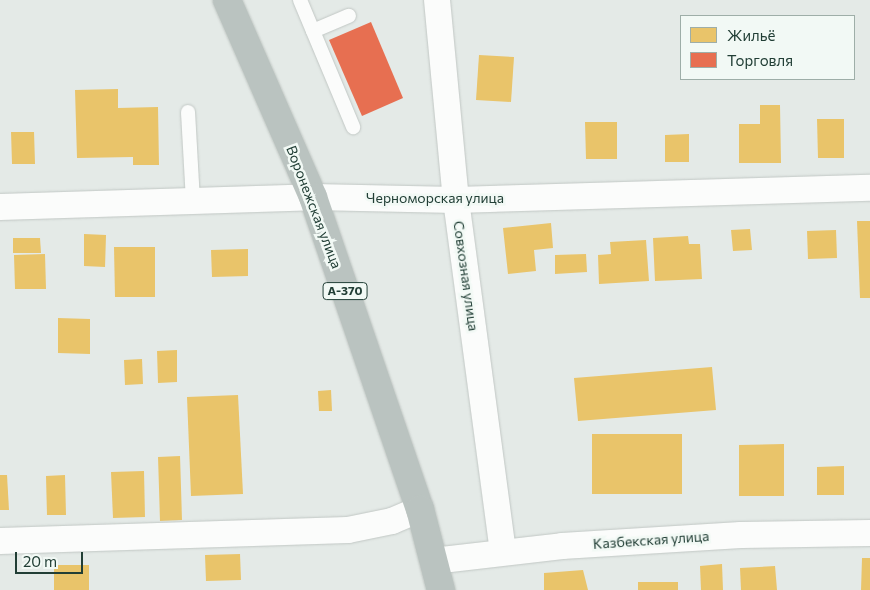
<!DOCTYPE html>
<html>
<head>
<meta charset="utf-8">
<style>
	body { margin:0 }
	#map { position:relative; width:870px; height:590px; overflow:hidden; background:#e4eae7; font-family:Commissioner,sans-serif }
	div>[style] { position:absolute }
	.homes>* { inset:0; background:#e9c46a }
	.shops>* { inset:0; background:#e76f51 }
	.roads { filter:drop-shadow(0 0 1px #c1c7c4) drop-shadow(0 0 1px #c1c7c4) }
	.lane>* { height:14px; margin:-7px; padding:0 7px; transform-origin:7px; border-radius:7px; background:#fbfcfb }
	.street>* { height:26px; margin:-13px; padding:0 13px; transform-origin:13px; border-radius:13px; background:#fbfcfb }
	.highway>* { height:28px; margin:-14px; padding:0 14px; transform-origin:14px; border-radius:14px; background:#bac3c0 }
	span { translate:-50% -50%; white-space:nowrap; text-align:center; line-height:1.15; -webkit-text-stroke:5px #f2f9f5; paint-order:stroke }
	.shield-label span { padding:1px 4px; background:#f2f9f5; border:1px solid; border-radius:4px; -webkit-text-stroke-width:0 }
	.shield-label { font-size:12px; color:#213e35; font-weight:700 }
	.street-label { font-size:14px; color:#213e35 }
	.legend { position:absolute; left:680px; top:15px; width:175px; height:65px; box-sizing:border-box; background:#f2f9f5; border:1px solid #9eaea8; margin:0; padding:6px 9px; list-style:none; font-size:15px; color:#213e35 }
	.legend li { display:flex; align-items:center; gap:10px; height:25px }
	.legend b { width:25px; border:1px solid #9eaea8 }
	.scale { position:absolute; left:15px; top:552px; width:68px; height:22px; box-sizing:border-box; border:2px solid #213e35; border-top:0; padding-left:6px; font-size:15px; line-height:18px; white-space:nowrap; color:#213e35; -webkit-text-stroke:4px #f2f9f5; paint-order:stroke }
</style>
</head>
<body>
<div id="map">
	<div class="homes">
		<i style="clip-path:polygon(479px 55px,514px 57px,511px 102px,476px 100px)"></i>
		<i style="clip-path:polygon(118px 89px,118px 108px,158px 107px,159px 165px,133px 165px,133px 157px,77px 158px,75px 90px)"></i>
		<i style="clip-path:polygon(760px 105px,780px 105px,781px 163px,739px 163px,739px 124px,760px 124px)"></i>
		<i style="clip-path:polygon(817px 119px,844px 119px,844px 158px,818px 158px)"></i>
		<i style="clip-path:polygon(585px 122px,617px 122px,617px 159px,586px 159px)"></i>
		<i style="clip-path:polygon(11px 132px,34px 132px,35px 164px,12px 164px)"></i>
		<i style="clip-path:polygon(689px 134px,689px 162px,665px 162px,665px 135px)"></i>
		<i style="clip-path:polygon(857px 221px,870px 221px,870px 298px,860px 298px)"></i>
		<i style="clip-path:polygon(551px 223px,553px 248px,534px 250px,536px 271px,508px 274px,503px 228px)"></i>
		<i style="clip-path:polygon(750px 229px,752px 250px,733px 251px,731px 230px)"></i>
		<i style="clip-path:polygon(836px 230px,837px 258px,808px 259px,807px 231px)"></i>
		<i style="clip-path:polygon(84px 234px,106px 235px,105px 267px,84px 266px)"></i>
		<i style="clip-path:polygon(688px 236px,689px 244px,700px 244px,702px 279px,655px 281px,653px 238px)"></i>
		<i style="clip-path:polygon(13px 238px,40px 238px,41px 253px,13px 253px)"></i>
		<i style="clip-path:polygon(646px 240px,649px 281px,599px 284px,598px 255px,611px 254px,610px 242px)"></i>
		<i style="clip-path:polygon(114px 247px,155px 247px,155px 297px,115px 297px)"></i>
		<i style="clip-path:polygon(248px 249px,248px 276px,212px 277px,211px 250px)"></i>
		<i style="clip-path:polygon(45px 254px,46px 289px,15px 289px,14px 255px)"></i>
		<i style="clip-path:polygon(586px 254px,587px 272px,555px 274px,555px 255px)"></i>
		<i style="clip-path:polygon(58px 318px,90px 319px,90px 354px,58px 353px)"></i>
		<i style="clip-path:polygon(177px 350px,177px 382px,158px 383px,157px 351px)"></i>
		<i style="clip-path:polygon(142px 359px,143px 384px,125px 385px,124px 360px)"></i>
		<i style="clip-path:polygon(712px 367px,716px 410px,578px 421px,574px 378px)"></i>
		<i style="clip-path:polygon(331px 390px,332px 411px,319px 411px,318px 391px)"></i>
		<i style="clip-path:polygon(238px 395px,243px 494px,191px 496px,187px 397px)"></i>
		<i style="clip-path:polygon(592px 434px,682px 434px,682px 494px,592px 494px)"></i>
		<i style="clip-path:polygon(784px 444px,784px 496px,739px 496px,739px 445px)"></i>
		<i style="clip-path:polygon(180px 456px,182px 520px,160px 521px,158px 457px)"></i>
		<i style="clip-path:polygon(844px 466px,844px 495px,817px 495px,817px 467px)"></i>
		<i style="clip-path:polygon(144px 471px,145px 517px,113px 518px,111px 472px)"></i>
		<i style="clip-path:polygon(0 475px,7px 475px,9px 510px,0 510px)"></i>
		<i style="clip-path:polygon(65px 475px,66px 515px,47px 515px,46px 476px)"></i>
		<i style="clip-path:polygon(240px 554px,241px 580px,206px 581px,205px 555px)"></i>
		<i style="clip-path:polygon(862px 558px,870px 558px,870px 590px,861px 590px)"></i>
		<i style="clip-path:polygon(722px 564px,723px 590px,701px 590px,700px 566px)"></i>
		<i style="clip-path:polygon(54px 565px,89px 565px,89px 590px,54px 590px)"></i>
		<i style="clip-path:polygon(775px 566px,777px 590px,741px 590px,740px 568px)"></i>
		<i style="clip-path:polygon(583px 570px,588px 590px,544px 590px,544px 573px)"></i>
		<i style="clip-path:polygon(638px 582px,678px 582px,678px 590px,638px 590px)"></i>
	</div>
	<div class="shops">
		<i style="clip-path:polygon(371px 22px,403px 98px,362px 116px,329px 40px)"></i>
	</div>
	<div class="roads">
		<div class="lane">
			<i style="left:300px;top:0;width:138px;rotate:67.3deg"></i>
			<i style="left:313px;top:31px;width:39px;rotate:-23deg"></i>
			<i style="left:188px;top:112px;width:89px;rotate:86.8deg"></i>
		</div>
		<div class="street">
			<i style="left:437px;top:0;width:201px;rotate:84.6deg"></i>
			<i style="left:456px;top:200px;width:355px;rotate:82.4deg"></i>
			<i style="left:0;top:207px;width:313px;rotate:-1.8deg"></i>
			<i style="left:313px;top:197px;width:143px;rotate:1.2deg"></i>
			<i style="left:456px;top:200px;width:414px;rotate:-1.7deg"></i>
			<i style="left:0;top:541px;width:348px;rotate:-1.8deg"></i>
			<i style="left:348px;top:530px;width:45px;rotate:-11.6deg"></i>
			<i style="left:392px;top:521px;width:30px;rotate:-23deg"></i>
			<i style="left:433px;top:561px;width:130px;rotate:-6.6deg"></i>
			<i style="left:562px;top:546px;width:179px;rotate:-3.5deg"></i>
			<i style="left:741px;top:535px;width:129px;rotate:-0.9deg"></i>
		</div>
		<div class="highway">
			<i style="left:227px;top:0;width:215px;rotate:66.4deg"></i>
			<i style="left:313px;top:197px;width:330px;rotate:71.1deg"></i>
			<i style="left:420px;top:509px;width:84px;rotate:75.5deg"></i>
		</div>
	</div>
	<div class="shield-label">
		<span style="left:345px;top:291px">А-370</span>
	</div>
	<div class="street-label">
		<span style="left:435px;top:198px">Черноморская улица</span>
		<span style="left:314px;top:207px;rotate:69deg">Воронежская улица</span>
		<span style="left:466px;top:276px;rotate:82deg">Совхозная улица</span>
		<span style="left:651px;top:540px;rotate:-4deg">Казбекская улица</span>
	</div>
	<ul class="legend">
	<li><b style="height:14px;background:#e9c46a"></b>Жильё</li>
	<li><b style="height:14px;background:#e76f51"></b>Торговля</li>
	</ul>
	<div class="scale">20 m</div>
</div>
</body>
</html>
